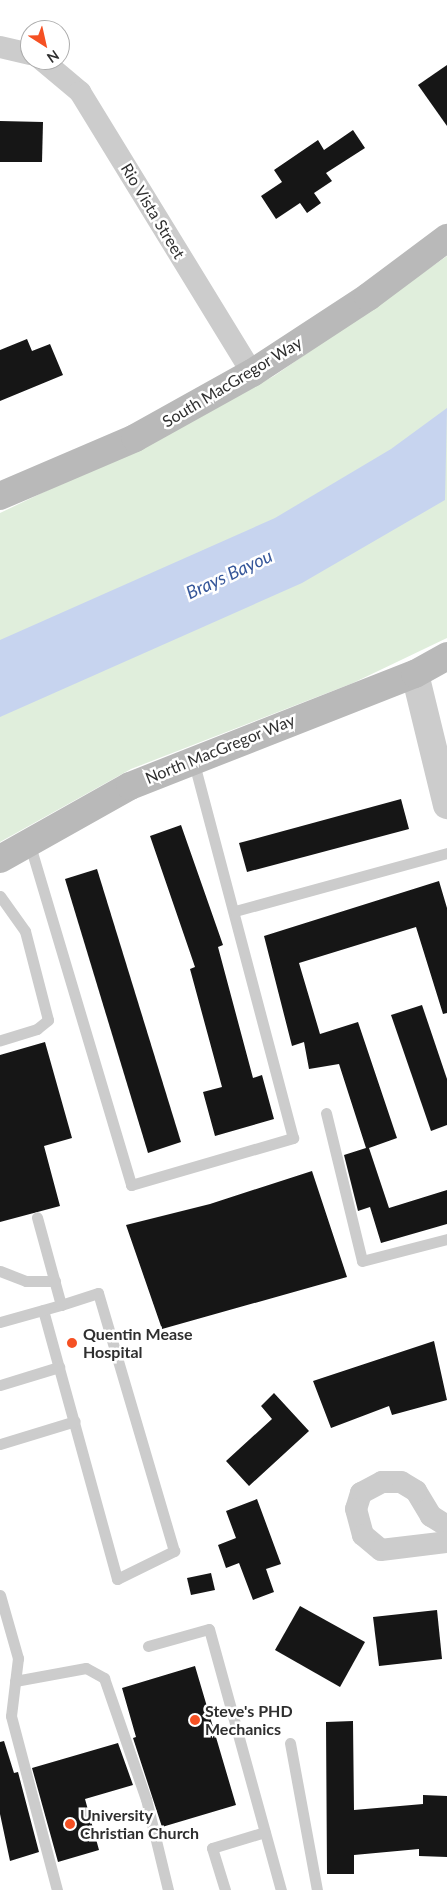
<!DOCTYPE html>
<html>
<head>
<meta charset="utf-8">
<style>
	body { margin:0 }
	#map { position:relative; width:447px; height:1890px; overflow:hidden; background:#fff; font-family:Lato,sans-serif }
	div>[style] { position:absolute }
	.green>* { inset:0; background:#e0eedc }
	.water>* { inset:0; background:#c7d4ef }
	.building>* { inset:0; background:#161616 }
	.service>* { height:11px; margin:-5.5px; padding:0 5.5px; transform-origin:5.5px; border-radius:5.5px; background:#ccc }
	.minor>* { height:22px; margin:-11px; padding:0 11px; transform-origin:11px; border-radius:11px; background:#ccc }
	.tertiary>* { height:28px; margin:-14px; padding:0 14px; transform-origin:14px; border-radius:14px; background:#ccc }
	.secondary>* { height:28px; margin:-14px; padding:0 14px; transform-origin:14px; border-radius:14px; background:#b9b9b9 }
	.dots>* { width:14px; height:14px; translate:-50% -50%; box-sizing:border-box; border:2px solid #fff; border-radius:50% }
	span { translate:-50% -50%; white-space:nowrap; text-align:center; line-height:1.15; -webkit-text-stroke:5px #fff; paint-order:stroke }
	.street-label { font-size:16px; color:#2f2f2f }
	.poi-label { font-size:16px; color:#2f2f2f; font-weight:700 }
	.left { translate:0 -50%; text-align:left }
	.water-label { font-size:18px; color:#355699; font-style:italic }
	.north { position:absolute; left:20px; top:20px; width:50px; height:50px; box-sizing:border-box; background:#fff; border:1px solid #acacac; border-radius:50%; rotate:145deg; font-size:14px; font-weight:700; line-height:20px; text-align:center; color:#2f2f2f }
	.north::after { content:''; display:block; margin:auto; width:18px; height:22px; background:#f55023; clip-path:polygon(50% 0,100% 100%,50% 72%,0 100%) }
</style>
</head>
<body>
<div id="map">
	<div class="green">
		<i style="clip-path:polygon(447px 256px,447px 638px,353px 683px,131px 769px,0 842px,0 513px,178px 428px,274px 376px)"></i>
	</div>
	<div class="water">
		<i style="clip-path:polygon(447px 408px,445px 500px,302px 583px,0 717px,0 640px,275px 518px,391px 449px)"></i>
	</div>
	<div class="building">
		<i style="clip-path:polygon(447px 65px,447px 126px,418px 85px)"></i>
		<i style="clip-path:polygon(0 121px,43px 122px,42px 162px,0 162px)"></i>
		<i style="clip-path:polygon(353px 130px,365px 148px,326px 173px,332px 181px,314px 193px,321px 203px,307px 213px,300px 203px,276px 219px,261px 196px,282px 182px,274px 170px,318px 140px,324px 150px)"></i>
		<i style="clip-path:polygon(27px 339px,32px 351px,50px 344px,63px 375px,0 401px,0 350px)"></i>
		<i style="clip-path:polygon(401px 799px,409px 829px,247px 872px,239px 843px)"></i>
		<i style="clip-path:polygon(181px 825px,223px 945px,218px 947px,253px 1078px,262px 1075px,274px 1119px,215px 1136px,203px 1092px,222px 1087px,190px 969px,195px 967px,150px 836px)"></i>
		<i style="clip-path:polygon(97px 869px,181px 1142px,148px 1153px,65px 879px)"></i>
		<i style="clip-path:polygon(439px 881px,447px 908px,447px 1013px,443px 1014px,416px 927px,299px 963px,320px 1034px,358px 1022px,397px 1138px,369px 1148px,389px 1208px,447px 1190px,447px 1224px,381px 1243px,370px 1207px,358px 1211px,344px 1155px,366px 1148px,339px 1064px,309px 1069px,304px 1042px,292px 1046px,264px 936px)"></i>
		<i style="clip-path:polygon(422px 1005px,447px 1079px,447px 1125px,431px 1131px,391px 1015px)"></i>
		<i style="clip-path:polygon(45px 1042px,72px 1138px,44px 1146px,60px 1206px,0 1222px,0 1055px)"></i>
		<i style="clip-path:polygon(312px 1171px,347px 1277px,162px 1329px,126px 1225px,210px 1204px)"></i>
		<i style="clip-path:polygon(434px 1341px,447px 1400px,392px 1415px,389px 1406px,331px 1428px,313px 1381px)"></i>
		<i style="clip-path:polygon(274px 1393px,309px 1431px,249px 1486px,226px 1461px,272px 1419px,261px 1406px)"></i>
		<i style="clip-path:polygon(257px 1499px,281px 1564px,266px 1569px,274px 1592px,253px 1600px,239px 1563px,226px 1568px,218px 1545px,236px 1538px,226px 1511px)"></i>
		<i style="clip-path:polygon(211px 1573px,215px 1590px,191px 1595px,187px 1578px)"></i>
		<i style="clip-path:polygon(300px 1606px,365px 1642px,340px 1687px,275px 1650px)"></i>
		<i style="clip-path:polygon(437px 1610px,442px 1659px,379px 1666px,373px 1617px)"></i>
		<i style="clip-path:polygon(195px 1666px,236px 1805px,162px 1827px,133px 1738px,136px 1737px,122px 1688px)"></i>
		<i style="clip-path:polygon(353px 1721px,354px 1810px,423px 1804px,423px 1795px,447px 1796px,447px 1857px,419px 1856px,419px 1849px,354px 1855px,354px 1874px,327px 1874px,326px 1722px)"></i>
		<i style="clip-path:polygon(4px 1741px,14px 1773px,18px 1772px,39px 1852px,10px 1861px,0 1814px,0 1742px)"></i>
		<i style="clip-path:polygon(118px 1743px,133px 1785px,85px 1799px,99px 1850px,58px 1862px,32px 1768px)"></i>
	</div>
	<div class="service">
		<i style="left:29px;top:842px;width:358px;rotate:73.4deg"></i>
		<i style="left:131px;top:1185px;width:169px;rotate:-16.2deg"></i>
		<i style="left:293px;top:1138px;width:391px;rotate:-104.8deg"></i>
		<i style="left:0;top:896px;width:43px;rotate:54.5deg"></i>
		<i style="left:25px;top:931px;width:92px;rotate:75.5deg"></i>
		<i style="left:48px;top:1020px;width:14px;rotate:141deg"></i>
		<i style="left:37px;top:1029px;width:39px;rotate:163deg"></i>
		<i style="left:235px;top:911px;width:220px;rotate:-15.3deg"></i>
		<i style="left:326px;top:1113px;width:152px;rotate:76.3deg"></i>
		<i style="left:362px;top:1261px;width:88px;rotate:-14.5deg"></i>
		<i style="left:0;top:1271px;width:28px;rotate:21deg"></i>
		<i style="left:26px;top:1281px;width:29px"></i>
		<i style="left:43px;top:1310px;width:279px;rotate:74.6deg"></i>
		<i style="left:117px;top:1579px;width:64px;rotate:-26.2deg"></i>
		<i style="left:174px;top:1551px;width:269px;rotate:-106.4deg"></i>
		<i style="left:98px;top:1293px;width:39px;rotate:162deg"></i>
		<i style="left:0;top:1322px;width:63px;rotate:-15.6deg"></i>
		<i style="left:61px;top:1305px;width:91px;rotate:-105.3deg"></i>
		<i style="left:0;top:1385px;width:62px;rotate:-17deg"></i>
		<i style="left:0;top:1444px;width:78px;rotate:-17deg"></i>
		<i style="left:0;top:1595px;width:66px;rotate:74.1deg"></i>
		<i style="left:18px;top:1658px;width:58px;rotate:96.9deg"></i>
		<i style="left:11px;top:1716px;width:180px;rotate:75.2deg"></i>
		<i style="left:148px;top:1646px;width:63px;rotate:-15.6deg"></i>
		<i style="left:209px;top:1629px;width:271px;rotate:74.6deg"></i>
		<i style="left:15px;top:1681px;width:72px;rotate:-10.4deg"></i>
		<i style="left:86px;top:1668px;width:21px;rotate:29deg"></i>
		<i style="left:104px;top:1678px;width:128px;rotate:70.9deg"></i>
		<i style="left:146px;top:1799px;width:94px;rotate:76.4deg"></i>
		<i style="left:290px;top:1743px;width:149px;rotate:79.6deg"></i>
		<i style="left:225px;top:1890px;width:44px;rotate:-107.2deg"></i>
		<i style="left:212px;top:1848px;width:55px;rotate:-16.8deg"></i>
	</div>
	<div class="minor">
		<i style="left:0;top:47px;width:31px;rotate:13deg"></i>
		<i style="left:42px;top:60px;width:50px;rotate:40.1deg"></i>
		<i style="left:80px;top:92px;width:329px;rotate:58.5deg"></i>
		<i style="left:447px;top:1526px;width:19px;rotate:-148deg"></i>
		<i style="left:431px;top:1516px;width:29px;rotate:-121deg"></i>
		<i style="left:416px;top:1491px;width:17px;rotate:-149deg"></i>
		<i style="left:401px;top:1482px;width:19px;rotate:180deg"></i>
		<i style="left:382px;top:1482px;width:24px;rotate:152deg"></i>
		<i style="left:361px;top:1493px;width:17px;rotate:107deg"></i>
		<i style="left:356px;top:1509px;width:27px;rotate:75deg"></i>
		<i style="left:363px;top:1535px;width:23px;rotate:40deg"></i>
		<i style="left:381px;top:1550px;width:66px;rotate:-6.9deg"></i>
	</div>
	<div class="tertiary">
		<i style="left:415px;top:674px;width:135px;rotate:76.3deg"></i>
	</div>
	<div class="secondary">
		<i style="left:0;top:496px;width:147px;rotate:-23.2deg"></i>
		<i style="left:135px;top:438px;width:134px;rotate:-29.1deg"></i>
		<i style="left:252px;top:373px;width:139px;rotate:-33.2deg"></i>
		<i style="left:368px;top:297px;width:99px;rotate:-36.8deg"></i>
		<i style="left:0;top:859px;width:149px;rotate:-29.3deg"></i>
		<i style="left:130px;top:786px;width:306px;rotate:-21.5deg"></i>
		<i style="left:415px;top:674px;width:37px;rotate:-29deg"></i>
	</div>
	<div class="dots">
		<i style="left:72px;top:1343px;background:#f55023"></i>
		<i style="left:195px;top:1720px;background:#f55023"></i>
		<i style="left:70px;top:1824px;background:#f55023"></i>
	</div>
	<div class="street-label">
		<span style="left:153px;top:211px;rotate:59deg">Rio Vista Street</span>
		<span style="left:232px;top:382px;rotate:-31deg">South MacGregor Way</span>
		<span style="left:220px;top:749px;rotate:-22deg">North MacGregor Way</span>
	</div>
	<div class="poi-label">
		<span class="left" style="left:83px;top:1343px">Quentin Mease<br>Hospital</span>
		<span class="left" style="left:205px;top:1720px">Steve's PHD<br>Mechanics</span>
		<span class="left" style="left:80px;top:1824px">University<br>Christian Church</span>
	</div>
	<div class="water-label">
		<span style="left:229px;top:574px;rotate:-25deg">Brays Bayou</span>
	</div>
	<div class="north">N</div>
</div>
</body>
</html>
